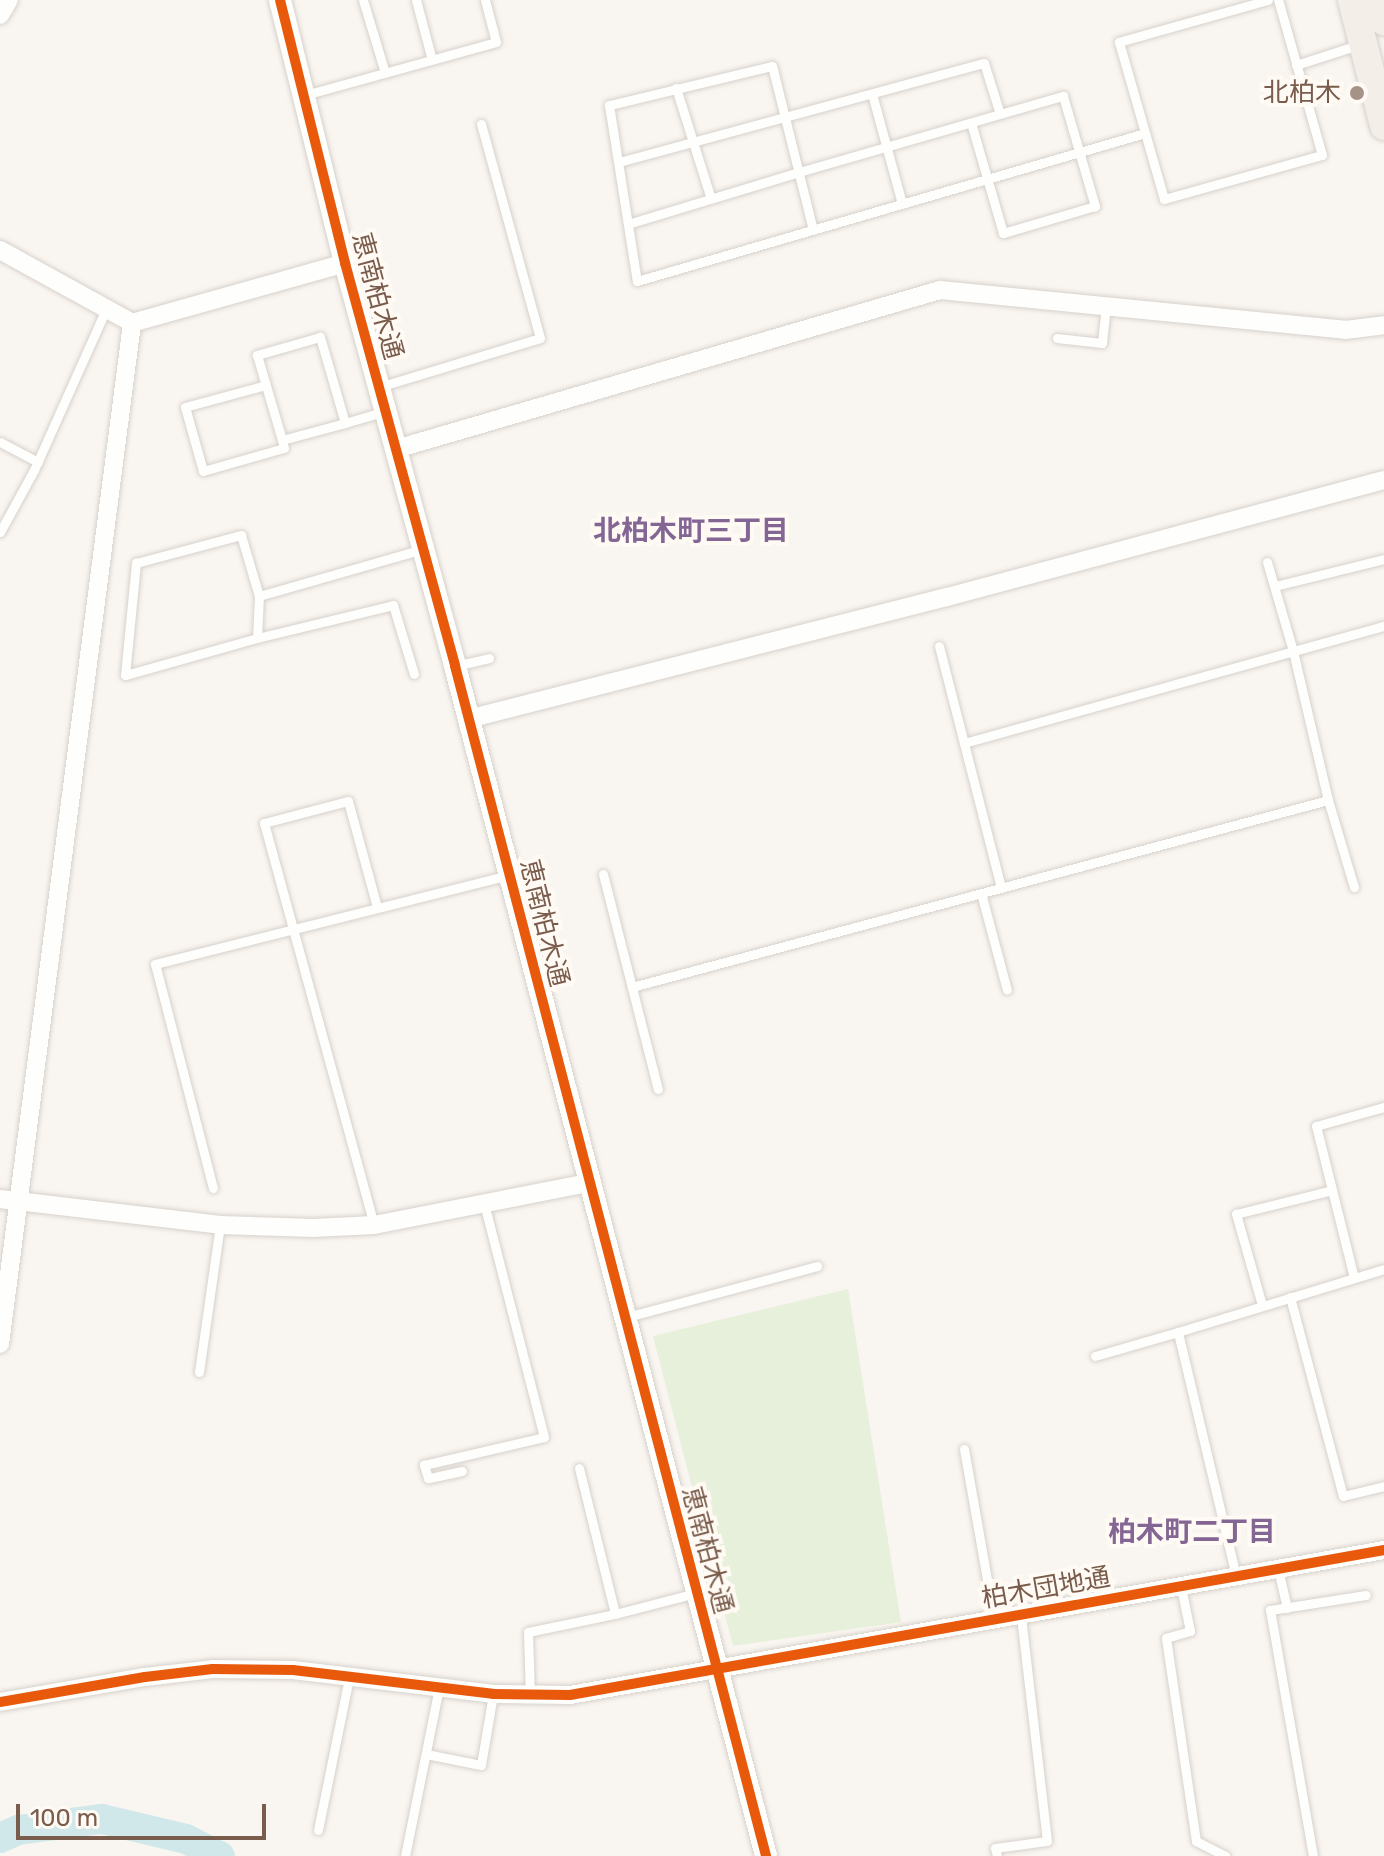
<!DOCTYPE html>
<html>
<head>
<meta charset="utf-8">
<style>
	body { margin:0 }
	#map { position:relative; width:1384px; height:1856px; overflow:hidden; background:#f9f5f0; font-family:Rubik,"Noto Sans JP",sans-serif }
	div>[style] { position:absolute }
	.green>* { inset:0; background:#e7f0db }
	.river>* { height:30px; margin:-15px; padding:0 15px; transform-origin:15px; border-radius:15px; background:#d0e8ea }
	.roads { filter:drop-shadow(0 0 2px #d7d1cb) drop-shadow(0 0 2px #d7d1cb) }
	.service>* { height:9px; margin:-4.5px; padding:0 4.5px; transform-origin:4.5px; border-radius:4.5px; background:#fefefd }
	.minor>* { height:18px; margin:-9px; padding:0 9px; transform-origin:9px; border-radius:9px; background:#fefefd }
	.tertiary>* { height:22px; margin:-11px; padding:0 11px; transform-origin:11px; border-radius:11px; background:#fefefd }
	.primary>* { height:28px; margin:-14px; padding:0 14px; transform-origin:14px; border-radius:14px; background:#f3eee8 }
	.cycleway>* { height:10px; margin:-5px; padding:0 5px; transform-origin:5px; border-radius:5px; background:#e8590c }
	.dots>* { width:22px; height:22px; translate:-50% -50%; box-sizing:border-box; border:4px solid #fffaf3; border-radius:50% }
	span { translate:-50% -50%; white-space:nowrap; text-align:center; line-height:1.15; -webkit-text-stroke:8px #fffaf3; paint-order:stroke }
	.poi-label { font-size:26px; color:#7a5c4d }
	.right { translate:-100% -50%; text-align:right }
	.street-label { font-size:26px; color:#7a5c4d }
	.neighbourhood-label { font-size:28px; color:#846695; font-weight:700 }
	.scale { position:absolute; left:16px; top:1804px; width:250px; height:36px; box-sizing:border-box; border:4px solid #7a5c4d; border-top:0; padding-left:10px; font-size:24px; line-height:28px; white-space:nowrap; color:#7a5c4d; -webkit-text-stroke:6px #fffaf3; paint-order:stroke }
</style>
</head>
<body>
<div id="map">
	<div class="green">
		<i style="clip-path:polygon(848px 1289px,901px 1622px,733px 1646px,653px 1336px)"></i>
	</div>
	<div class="river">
		<i style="left:0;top:1838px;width:20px;rotate:-24deg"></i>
		<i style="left:18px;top:1830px;width:85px;rotate:-7.5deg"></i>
		<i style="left:102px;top:1819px;width:86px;rotate:13.4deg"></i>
		<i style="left:186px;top:1839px;width:38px;rotate:27deg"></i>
	</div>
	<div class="roads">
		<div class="service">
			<i style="left:363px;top:0;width:76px;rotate:73.2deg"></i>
			<i style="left:416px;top:0;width:62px;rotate:75.1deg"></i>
			<i style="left:1268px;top:0;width:155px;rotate:164.3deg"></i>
			<i style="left:1119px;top:42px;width:163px;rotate:74deg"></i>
			<i style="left:1164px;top:199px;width:164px;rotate:-15.6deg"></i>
			<i style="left:1322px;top:155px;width:161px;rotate:-105.8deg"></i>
			<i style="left:1296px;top:65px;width:68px;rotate:-17.9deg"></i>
			<i style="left:676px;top:88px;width:116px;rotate:72.5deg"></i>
			<i style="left:872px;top:94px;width:114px;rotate:74.7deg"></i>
			<i style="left:305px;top:95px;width:198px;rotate:-15.5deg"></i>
			<i style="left:496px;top:42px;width:43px;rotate:-104.7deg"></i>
			<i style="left:619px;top:162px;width:378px;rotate:-15.2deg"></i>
			<i style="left:984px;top:63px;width:53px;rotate:72.6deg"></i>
			<i style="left:628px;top:224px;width:179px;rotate:-16.9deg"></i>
			<i style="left:799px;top:172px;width:275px;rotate:-16.1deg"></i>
			<i style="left:1063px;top:96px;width:115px;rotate:73.8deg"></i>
			<i style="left:1095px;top:206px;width:96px;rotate:163.6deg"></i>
			<i style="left:1003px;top:233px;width:115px;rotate:-106.2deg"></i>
			<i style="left:813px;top:230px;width:169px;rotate:-104deg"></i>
			<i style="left:772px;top:66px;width:168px;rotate:166.5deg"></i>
			<i style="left:609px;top:105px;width:178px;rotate:81deg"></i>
			<i style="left:637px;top:281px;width:529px;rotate:-16.24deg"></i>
			<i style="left:1057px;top:338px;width:45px;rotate:6.3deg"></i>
			<i style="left:1102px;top:343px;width:36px;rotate:-84deg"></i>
			<i style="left:266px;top:385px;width:84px;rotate:164.8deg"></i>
			<i style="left:185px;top:407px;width:66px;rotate:74.3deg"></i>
			<i style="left:203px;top:471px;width:84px;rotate:-15.9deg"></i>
			<i style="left:284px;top:448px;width:8px;rotate:-104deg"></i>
			<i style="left:379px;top:387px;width:168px;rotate:-16.9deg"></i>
			<i style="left:540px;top:338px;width:222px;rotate:-105.4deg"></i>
			<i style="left:345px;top:423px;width:90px;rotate:-106.2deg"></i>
			<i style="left:320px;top:337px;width:66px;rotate:164.1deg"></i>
			<i style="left:257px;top:355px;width:89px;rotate:73.6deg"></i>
			<i style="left:282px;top:440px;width:65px;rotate:-15.1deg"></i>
			<i style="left:345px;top:423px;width:43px;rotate:-16.3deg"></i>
			<i style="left:0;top:442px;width:43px;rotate:27.8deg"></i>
			<i style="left:0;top:532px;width:71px;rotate:-61.3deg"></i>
			<i style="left:34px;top:470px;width:176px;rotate:-65.9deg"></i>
			<i style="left:1267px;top:562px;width:93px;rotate:73.7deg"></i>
			<i style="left:1293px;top:651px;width:153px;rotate:76.8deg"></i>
			<i style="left:1328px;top:800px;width:91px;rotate:73.4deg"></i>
			<i style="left:1275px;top:586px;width:112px;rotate:-13.9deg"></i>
			<i style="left:259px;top:596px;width:42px;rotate:92.7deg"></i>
			<i style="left:257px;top:638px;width:137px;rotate:164.3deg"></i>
			<i style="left:125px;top:675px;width:113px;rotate:-84.4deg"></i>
			<i style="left:136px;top:563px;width:109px;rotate:-14.9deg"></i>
			<i style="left:241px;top:535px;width:64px;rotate:73.6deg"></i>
			<i style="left:259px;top:596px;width:171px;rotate:-16deg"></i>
			<i style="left:257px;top:638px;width:140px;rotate:-13.6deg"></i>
			<i style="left:393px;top:605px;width:72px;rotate:73.1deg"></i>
			<i style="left:939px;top:646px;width:250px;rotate:75.6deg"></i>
			<i style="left:455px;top:666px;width:35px;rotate:-13deg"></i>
			<i style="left:964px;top:743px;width:436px;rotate:-15.6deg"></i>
			<i style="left:603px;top:874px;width:222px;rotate:75.7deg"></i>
			<i style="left:981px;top:893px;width:100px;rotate:75deg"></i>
			<i style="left:632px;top:987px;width:721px;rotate:-15.04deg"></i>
			<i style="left:213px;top:1188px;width:231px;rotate:-104.5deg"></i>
			<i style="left:155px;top:964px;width:365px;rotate:-14.1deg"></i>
			<i style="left:374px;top:1225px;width:417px;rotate:-105.3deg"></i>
			<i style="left:264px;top:823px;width:87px;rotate:-14.7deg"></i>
			<i style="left:348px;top:801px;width:110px;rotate:74.7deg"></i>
			<i style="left:1354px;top:1278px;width:157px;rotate:-104deg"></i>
			<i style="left:1316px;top:1126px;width:71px;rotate:-15.6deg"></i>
			<i style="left:1290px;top:1297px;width:206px;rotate:75.1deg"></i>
			<i style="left:1343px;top:1496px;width:42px;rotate:-13.7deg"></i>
			<i style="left:1262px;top:1305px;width:95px;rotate:-105.9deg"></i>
			<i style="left:1236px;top:1214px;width:99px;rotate:-14deg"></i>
			<i style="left:627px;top:1317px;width:197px;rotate:-15deg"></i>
			<i style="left:1095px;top:1356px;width:86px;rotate:-16.1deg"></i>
			<i style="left:199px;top:1372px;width:148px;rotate:-81.9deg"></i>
			<i style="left:964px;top:1449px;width:173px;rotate:80deg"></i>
			<i style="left:579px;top:1468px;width:150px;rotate:76.1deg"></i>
			<i style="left:615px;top:1614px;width:84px;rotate:-14.5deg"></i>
			<i style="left:462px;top:1471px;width:35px;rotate:168deg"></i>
			<i style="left:428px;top:1478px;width:14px;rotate:-107deg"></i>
			<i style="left:424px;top:1465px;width:123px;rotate:-13.1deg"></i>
			<i style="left:544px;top:1437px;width:241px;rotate:-104.4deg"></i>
			<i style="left:1278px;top:1569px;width:40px;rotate:77deg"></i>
			<i style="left:1236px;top:1576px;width:251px;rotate:-103.4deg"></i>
			<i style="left:1178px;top:1332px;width:215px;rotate:-17deg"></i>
			<i style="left:1181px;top:1587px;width:45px;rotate:78.4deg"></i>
			<i style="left:1190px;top:1631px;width:25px;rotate:164deg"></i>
			<i style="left:1166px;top:1638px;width:205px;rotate:81.6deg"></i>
			<i style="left:1196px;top:1841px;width:33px;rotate:27deg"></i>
			<i style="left:530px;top:1696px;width:64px;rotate:-91.8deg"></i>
			<i style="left:528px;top:1632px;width:89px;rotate:-11.7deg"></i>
			<i style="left:426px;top:1754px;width:56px;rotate:11.3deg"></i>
			<i style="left:481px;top:1765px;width:72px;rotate:-80.4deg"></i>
			<i style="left:318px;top:1830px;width:156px;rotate:-78.5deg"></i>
			<i style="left:405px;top:1856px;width:171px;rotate:-78.6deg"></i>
			<i style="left:997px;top:1856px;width:8px;rotate:-104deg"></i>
			<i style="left:995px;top:1848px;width:52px;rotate:-7.7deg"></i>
			<i style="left:1047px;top:1841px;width:226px;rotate:-96.6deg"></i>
			<i style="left:1313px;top:1856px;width:250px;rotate:-99.9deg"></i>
			<i style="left:1270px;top:1610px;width:97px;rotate:-8.9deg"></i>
		</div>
		<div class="minor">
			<i style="left:0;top:15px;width:17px;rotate:-59deg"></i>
			<i style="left:0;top:250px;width:151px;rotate:28.9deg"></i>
			<i style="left:396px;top:449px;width:567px;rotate:-16.29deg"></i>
			<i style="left:940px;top:290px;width:407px;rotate:5.6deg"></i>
			<i style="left:1345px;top:330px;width:39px;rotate:-7deg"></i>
			<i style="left:468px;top:719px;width:494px;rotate:-14.3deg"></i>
			<i style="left:947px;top:597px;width:452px;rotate:-15deg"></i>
			<i style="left:0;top:1199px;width:222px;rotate:6.7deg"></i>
			<i style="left:220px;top:1225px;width:93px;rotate:1.8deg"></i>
			<i style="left:313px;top:1228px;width:61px;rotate:-2.8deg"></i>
			<i style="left:374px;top:1225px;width:218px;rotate:-11.1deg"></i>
			<i style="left:0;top:1344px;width:1029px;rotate:-82.63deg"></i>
			<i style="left:132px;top:323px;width:221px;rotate:-15.7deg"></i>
			<i style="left:0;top:1702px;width:147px;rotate:-9.8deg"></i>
			<i style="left:145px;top:1677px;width:68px;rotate:-6.7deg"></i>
			<i style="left:213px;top:1669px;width:80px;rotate:0.7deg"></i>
			<i style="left:293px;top:1670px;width:201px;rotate:6.8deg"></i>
			<i style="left:493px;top:1694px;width:77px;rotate:0.7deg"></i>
			<i style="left:570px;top:1695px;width:827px;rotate:-10.1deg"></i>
		</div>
		<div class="tertiary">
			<i style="left:280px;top:0;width:271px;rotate:76.1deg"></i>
			<i style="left:345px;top:263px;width:418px;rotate:74.7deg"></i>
			<i style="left:455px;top:666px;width:1230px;rotate:75.35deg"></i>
		</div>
		<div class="primary">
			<i style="left:1352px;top:0;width:130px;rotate:75.7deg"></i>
			<i style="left:1378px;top:0;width:22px;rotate:74deg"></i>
		</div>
	</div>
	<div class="cycleway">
		<i style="left:280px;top:0;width:271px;rotate:76.1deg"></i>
		<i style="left:345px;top:263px;width:418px;rotate:74.7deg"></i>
		<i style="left:455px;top:666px;width:1230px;rotate:75.35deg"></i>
		<i style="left:0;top:1702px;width:147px;rotate:-9.8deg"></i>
		<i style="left:145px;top:1677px;width:68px;rotate:-6.7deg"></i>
		<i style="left:213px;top:1669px;width:80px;rotate:0.7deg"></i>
		<i style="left:293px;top:1670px;width:201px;rotate:6.8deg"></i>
		<i style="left:493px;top:1694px;width:77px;rotate:0.7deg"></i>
		<i style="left:570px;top:1695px;width:827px;rotate:-10.1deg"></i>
	</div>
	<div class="dots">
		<i style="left:1357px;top:93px;background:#a69286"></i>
	</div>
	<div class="poi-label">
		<span class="right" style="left:1341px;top:93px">北柏木</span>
	</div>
	<div class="street-label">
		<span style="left:377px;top:296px;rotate:75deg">恵南柏木通</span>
		<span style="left:544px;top:923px;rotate:76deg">恵南柏木通</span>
		<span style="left:707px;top:1550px;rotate:75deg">恵南柏木通</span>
		<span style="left:1046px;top:1588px;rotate:-10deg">柏木団地通</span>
	</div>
	<div class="neighbourhood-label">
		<span style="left:691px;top:531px">北柏木町三丁目</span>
		<span style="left:1192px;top:1532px">柏木町二丁目</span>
	</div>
	<div class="scale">100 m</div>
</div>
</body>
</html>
